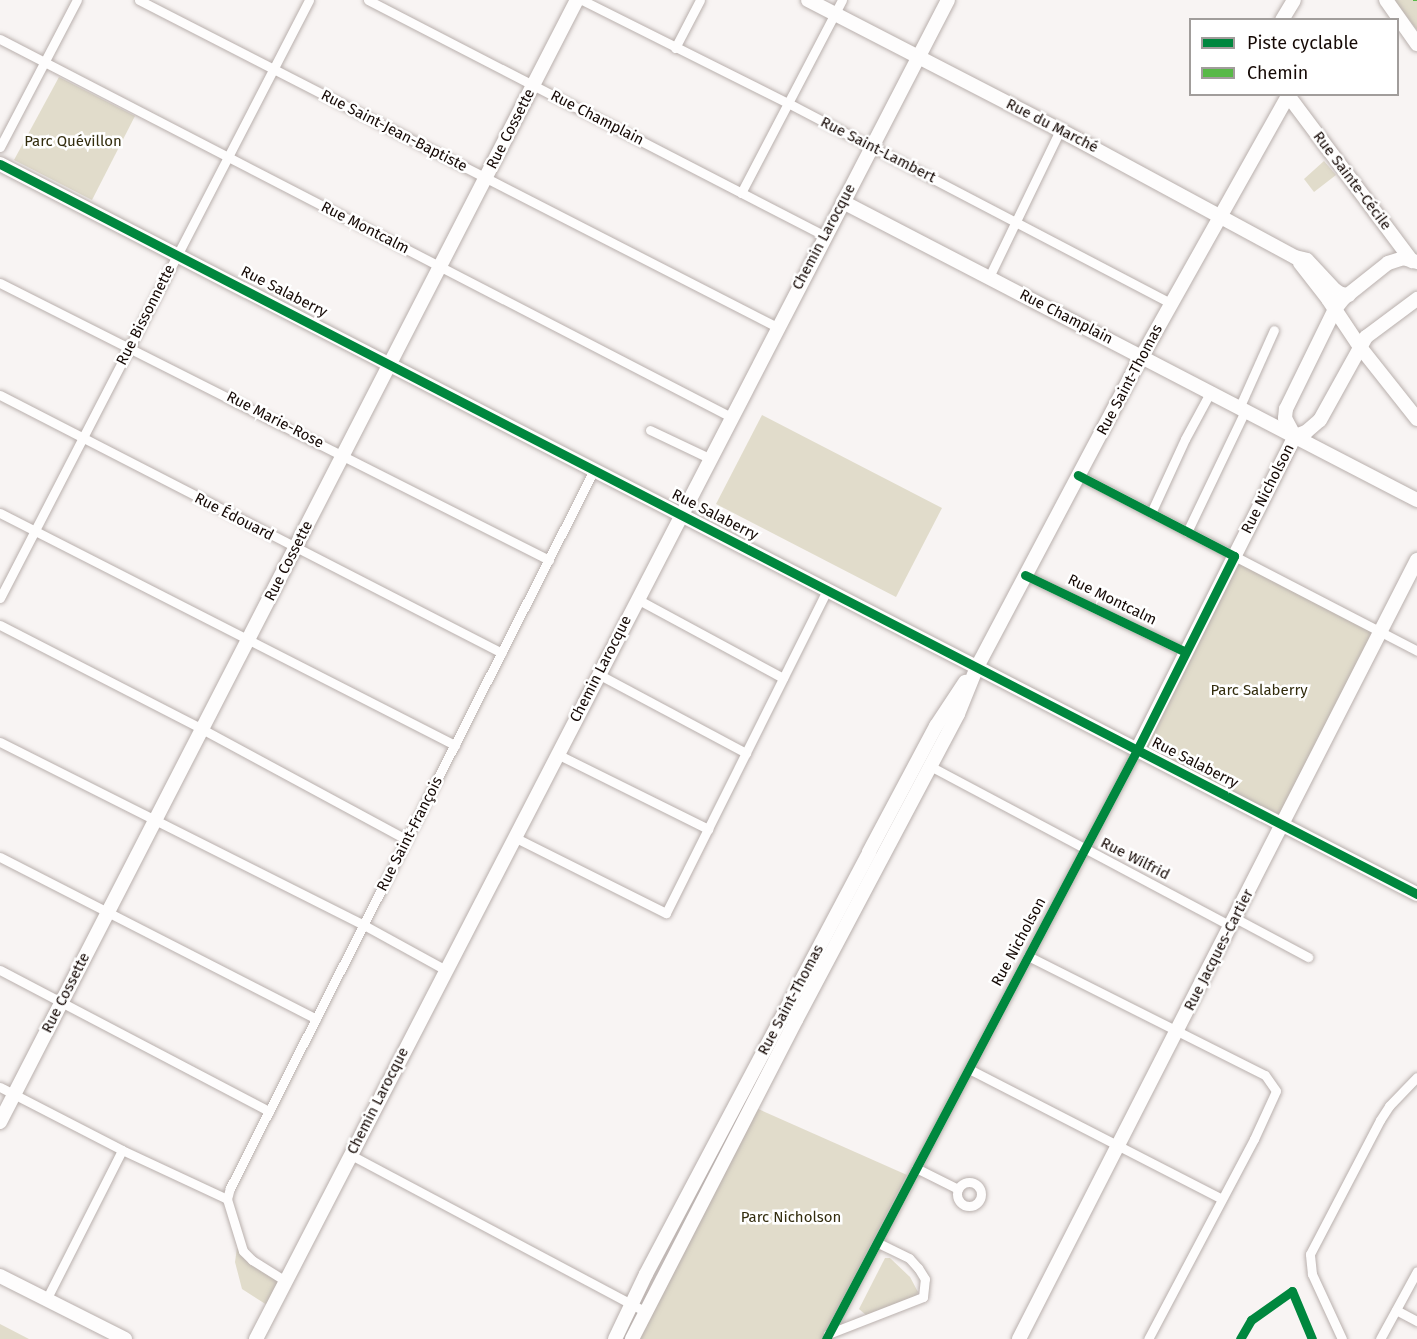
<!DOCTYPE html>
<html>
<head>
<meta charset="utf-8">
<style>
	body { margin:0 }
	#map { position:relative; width:1417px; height:1339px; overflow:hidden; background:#f8f4f3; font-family:"Fira Sans",sans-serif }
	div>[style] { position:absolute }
	.green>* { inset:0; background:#e1dccb }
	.roads { filter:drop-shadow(0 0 2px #b9b0ad) drop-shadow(0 0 2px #b9b0ad) }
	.street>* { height:9px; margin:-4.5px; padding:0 4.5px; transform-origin:4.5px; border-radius:4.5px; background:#fefdfd }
	.street>.ring { margin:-4.5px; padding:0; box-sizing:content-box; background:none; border:9px solid #fefdfd; border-radius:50% }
	.secondary>* { height:14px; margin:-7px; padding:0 7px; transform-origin:7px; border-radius:7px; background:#fefdfd }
	.quiet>* { height:8px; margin-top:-4px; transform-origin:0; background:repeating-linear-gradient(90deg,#58b947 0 15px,transparent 0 23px) }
	.cycleway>* { height:9px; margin:-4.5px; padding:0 4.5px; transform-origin:4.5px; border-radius:4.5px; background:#00873e }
	span { translate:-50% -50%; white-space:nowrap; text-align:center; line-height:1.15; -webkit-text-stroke:5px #fff; paint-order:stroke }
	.street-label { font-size:15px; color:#150905 }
	.park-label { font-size:15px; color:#322c0d }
	.legend { position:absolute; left:1189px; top:18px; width:210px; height:78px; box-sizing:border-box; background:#fff; border:2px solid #a19d9b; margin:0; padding:8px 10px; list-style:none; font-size:18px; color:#150905 }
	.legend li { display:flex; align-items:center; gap:12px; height:30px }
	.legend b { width:30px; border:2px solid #a19d9b }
</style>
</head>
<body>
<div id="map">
	<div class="green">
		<i style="clip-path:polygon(1394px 0,1417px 0,1417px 30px)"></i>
		<i style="clip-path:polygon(59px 77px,135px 116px,92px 200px,14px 160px)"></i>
		<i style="clip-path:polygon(1324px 161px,1336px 175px,1314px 192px,1304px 179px)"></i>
		<i style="clip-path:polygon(762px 415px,942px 508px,896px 597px,716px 504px)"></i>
		<i style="clip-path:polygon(1234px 556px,1381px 632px,1283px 825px,1137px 750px)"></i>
		<i style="clip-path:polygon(756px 1108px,907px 1175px,822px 1339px,636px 1339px)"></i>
		<i style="clip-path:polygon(237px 1248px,251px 1263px,279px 1280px,267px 1305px,242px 1289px,235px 1262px)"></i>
		<i style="clip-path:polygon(885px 1258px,890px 1258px,910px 1277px,918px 1292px,916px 1296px,866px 1315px,859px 1309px)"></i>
		<i style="clip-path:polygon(0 1324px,29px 1339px,0 1339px)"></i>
	</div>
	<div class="roads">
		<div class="street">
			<i style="left:139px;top:0;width:717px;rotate:27.14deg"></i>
			<i style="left:368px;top:0;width:514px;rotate:27.31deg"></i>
			<i style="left:582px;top:0;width:230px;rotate:26.6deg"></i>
			<i style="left:788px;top:103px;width:432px;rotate:27.6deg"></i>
			<i style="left:0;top:39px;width:823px;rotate:27.34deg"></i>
			<i style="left:675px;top:48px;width:54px;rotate:-62.5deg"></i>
			<i style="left:0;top:147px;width:166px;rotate:-62.4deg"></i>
			<i style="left:741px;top:193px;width:218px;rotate:-62.4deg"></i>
			<i style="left:989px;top:277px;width:163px;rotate:-64.2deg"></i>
			<i style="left:0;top:283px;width:615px;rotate:26.77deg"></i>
			<i style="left:0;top:395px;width:564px;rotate:27.2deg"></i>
			<i style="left:1240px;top:406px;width:83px;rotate:-65.9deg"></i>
			<i style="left:650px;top:430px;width:65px;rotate:25.4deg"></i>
			<i style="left:1078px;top:475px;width:382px;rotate:27.4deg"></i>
			<i style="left:0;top:513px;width:511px;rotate:27.02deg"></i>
			<i style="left:1151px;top:513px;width:81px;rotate:-65.3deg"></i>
			<i style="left:1185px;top:439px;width:55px;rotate:-61.6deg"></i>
			<i style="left:1187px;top:532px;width:136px;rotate:-64.4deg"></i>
			<i style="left:1025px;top:575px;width:178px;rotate:25.6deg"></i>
			<i style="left:0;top:598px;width:673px;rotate:-62.67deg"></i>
			<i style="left:637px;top:599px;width:166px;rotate:28.4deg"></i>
			<i style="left:0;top:625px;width:227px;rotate:27.2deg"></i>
			<i style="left:202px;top:729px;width:233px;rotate:28.4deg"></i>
			<i style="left:598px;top:674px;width:168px;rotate:28.1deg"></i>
			<i style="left:0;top:742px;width:407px;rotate:26.7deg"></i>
			<i style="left:364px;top:925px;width:94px;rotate:28.8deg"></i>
			<i style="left:557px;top:754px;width:169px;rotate:26.4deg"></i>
			<i style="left:930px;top:766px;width:341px;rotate:28deg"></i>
			<i style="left:514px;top:837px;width:170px;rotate:26.6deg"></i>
			<i style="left:666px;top:913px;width:361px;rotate:-63.5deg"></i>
			<i style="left:0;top:857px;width:355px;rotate:27.1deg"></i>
			<i style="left:1235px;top:918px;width:83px;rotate:28.1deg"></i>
			<i style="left:1028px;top:956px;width:265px;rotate:26.7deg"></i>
			<i style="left:1265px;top:1075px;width:19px;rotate:55deg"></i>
			<i style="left:1276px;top:1091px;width:53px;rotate:114.6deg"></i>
			<i style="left:1254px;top:1139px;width:226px;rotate:117.9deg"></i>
			<i style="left:0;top:970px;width:304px;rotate:27.7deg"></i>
			<i style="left:969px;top:1069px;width:284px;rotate:27.2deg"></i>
			<i style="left:0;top:1087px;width:137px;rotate:27.3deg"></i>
			<i style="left:122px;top:1150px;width:116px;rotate:25deg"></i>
			<i style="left:227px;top:1199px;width:54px;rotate:72.9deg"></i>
			<i style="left:243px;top:1251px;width:13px;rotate:45deg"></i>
			<i style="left:252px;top:1260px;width:40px;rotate:32deg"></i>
			<i style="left:351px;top:1155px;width:334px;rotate:28deg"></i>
			<i style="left:916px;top:1168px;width:47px;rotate:26.6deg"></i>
			<i class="ring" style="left:957px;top:1182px;width:15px;height:15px"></i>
			<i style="left:227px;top:1199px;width:11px;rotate:-75deg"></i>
			<i style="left:230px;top:1188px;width:805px;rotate:-63.12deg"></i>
			<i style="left:46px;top:1300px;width:168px;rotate:-63.1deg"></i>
			<i style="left:1396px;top:1310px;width:24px;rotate:28deg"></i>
			<i style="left:828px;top:1334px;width:102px;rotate:-21.3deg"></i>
			<i style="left:923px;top:1297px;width:18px;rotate:-84deg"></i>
			<i style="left:925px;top:1279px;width:13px;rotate:-122deg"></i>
			<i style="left:918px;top:1268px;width:13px;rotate:-132deg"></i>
			<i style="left:909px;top:1258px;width:34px;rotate:-154deg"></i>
			<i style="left:826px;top:1339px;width:666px;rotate:-62.17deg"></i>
			<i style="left:1342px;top:1339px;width:72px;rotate:-114.8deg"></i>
			<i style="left:1312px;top:1274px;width:20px;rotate:-96deg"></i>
			<i style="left:1310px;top:1254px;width:151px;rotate:-62.4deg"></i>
			<i style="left:1380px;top:1120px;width:17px;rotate:-57deg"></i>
			<i style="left:1389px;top:1106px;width:40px;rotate:-46deg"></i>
			<i style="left:1380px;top:1339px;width:77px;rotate:-61.4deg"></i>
		</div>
		<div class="secondary">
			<i style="left:808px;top:0;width:284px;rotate:27.3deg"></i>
			<i style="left:1060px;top:130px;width:267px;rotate:28.4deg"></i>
			<i style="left:1295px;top:257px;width:12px;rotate:14deg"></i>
			<i style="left:1307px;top:260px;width:41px;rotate:47deg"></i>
			<i style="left:1335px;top:290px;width:7px;rotate:34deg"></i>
			<i style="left:1341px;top:294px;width:8px;rotate:7deg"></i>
			<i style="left:1386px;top:0;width:54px;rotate:54.8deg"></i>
			<i style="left:1282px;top:20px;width:23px;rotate:-59deg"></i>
			<i style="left:1287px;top:94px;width:209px;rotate:53.2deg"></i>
			<i style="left:0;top:164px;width:1594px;rotate:27.26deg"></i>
			<i style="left:843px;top:202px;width:647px;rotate:27.44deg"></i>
			<i style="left:1300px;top:263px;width:46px;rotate:52.1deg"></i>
			<i style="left:1328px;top:299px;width:58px;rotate:56.3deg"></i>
			<i style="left:1360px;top:347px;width:92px;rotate:51.6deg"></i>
			<i style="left:1294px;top:435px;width:19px;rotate:-118deg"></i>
			<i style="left:1285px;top:418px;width:9px;rotate:-84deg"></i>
			<i style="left:1286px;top:409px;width:111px;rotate:-63.9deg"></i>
			<i style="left:1335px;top:309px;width:14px;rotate:-51deg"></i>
			<i style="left:1344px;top:298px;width:56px;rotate:-38.5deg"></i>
			<i style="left:1388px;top:263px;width:16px;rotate:-18deg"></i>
			<i style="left:1403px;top:258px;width:15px;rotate:16deg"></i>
			<i style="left:1137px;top:750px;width:352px;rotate:-63.3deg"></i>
			<i style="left:1295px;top:436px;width:12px;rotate:-20deg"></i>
			<i style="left:1306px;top:432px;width:18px;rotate:-41deg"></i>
			<i style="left:1320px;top:420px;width:95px;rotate:-61deg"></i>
			<i style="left:1366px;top:337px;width:64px;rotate:-36.7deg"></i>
			<i style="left:0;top:1122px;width:1262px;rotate:-62.79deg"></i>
			<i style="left:0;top:1276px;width:140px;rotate:26.7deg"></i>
			<i style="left:256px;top:1339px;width:1507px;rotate:-62.67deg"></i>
			<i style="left:615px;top:1339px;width:72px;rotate:-64.5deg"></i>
			<i style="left:646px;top:1274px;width:477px;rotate:-62.1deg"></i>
			<i style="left:869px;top:852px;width:143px;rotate:-62deg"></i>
			<i style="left:936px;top:726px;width:53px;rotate:-56.6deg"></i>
			<i style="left:632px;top:1339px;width:359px;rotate:-62.8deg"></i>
			<i style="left:796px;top:1020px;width:346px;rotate:-62.1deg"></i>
			<i style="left:958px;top:714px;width:51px;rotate:-68deg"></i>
			<i style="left:977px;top:667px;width:352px;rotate:-62.1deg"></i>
			<i style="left:1142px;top:356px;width:298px;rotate:-60.7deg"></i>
			<i style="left:1019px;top:1339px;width:875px;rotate:-62.94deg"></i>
		</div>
	</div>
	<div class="quiet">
		<i style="left:1417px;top:0;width:1px;rotate:90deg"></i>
	</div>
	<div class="cycleway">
		<i style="left:0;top:164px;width:1594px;rotate:27.26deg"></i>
		<i style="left:1025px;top:575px;width:178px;rotate:25.6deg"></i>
		<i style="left:826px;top:1339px;width:666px;rotate:-62.17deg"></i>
		<i style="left:1137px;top:750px;width:217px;rotate:-63.4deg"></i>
		<i style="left:1234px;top:556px;width:176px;rotate:-152.6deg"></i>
		<i style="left:1240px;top:1339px;width:22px;rotate:-60deg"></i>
		<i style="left:1251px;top:1320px;width:50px;rotate:-35.3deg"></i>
		<i style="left:1292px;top:1291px;width:52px;rotate:67.4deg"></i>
	</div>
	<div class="street-label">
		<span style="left:597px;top:118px;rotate:27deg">Rue Champlain</span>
		<span style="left:1052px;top:126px;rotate:27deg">Rue du Marché</span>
		<span style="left:511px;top:129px;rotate:-63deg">Rue Cossette</span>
		<span style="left:394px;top:131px;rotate:27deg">Rue Saint-Jean-Baptiste</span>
		<span style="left:878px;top:150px;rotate:27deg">Rue Saint-Lambert</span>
		<span style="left:1352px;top:181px;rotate:53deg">Rue Sainte-Cécile</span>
		<span style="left:365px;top:228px;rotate:27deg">Rue Montcalm</span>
		<span style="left:824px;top:237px;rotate:-62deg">Chemin Larocque</span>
		<span style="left:284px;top:292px;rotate:27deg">Rue Salaberry</span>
		<span style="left:146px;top:315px;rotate:-63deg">Rue Bissonnette</span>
		<span style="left:1066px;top:317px;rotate:27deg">Rue Champlain</span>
		<span style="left:1130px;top:380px;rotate:-62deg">Rue Saint-Thomas</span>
		<span style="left:275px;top:420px;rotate:27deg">Rue Marie-Rose</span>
		<span style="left:1268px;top:489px;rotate:-63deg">Rue Nicholson</span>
		<span style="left:715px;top:515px;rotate:27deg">Rue Salaberry</span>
		<span style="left:234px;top:517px;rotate:27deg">Rue Édouard</span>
		<span style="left:289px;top:561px;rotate:-63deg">Rue Cossette</span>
		<span style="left:1112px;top:600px;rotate:26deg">Rue Montcalm</span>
		<span style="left:601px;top:669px;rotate:-63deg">Chemin Larocque</span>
		<span style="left:1195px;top:763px;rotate:27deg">Rue Salaberry</span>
		<span style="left:410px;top:834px;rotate:-63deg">Rue Saint-François</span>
		<span style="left:1135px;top:859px;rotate:27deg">Rue Wilfrid</span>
		<span style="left:1019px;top:942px;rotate:-62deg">Rue Nicholson</span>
		<span style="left:1219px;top:950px;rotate:-63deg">Rue Jacques-Cartier</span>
		<span style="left:66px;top:993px;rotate:-63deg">Rue Cossette</span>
		<span style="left:791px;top:1000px;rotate:-62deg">Rue Saint-Thomas</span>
		<span style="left:378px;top:1101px;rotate:-63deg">Chemin Larocque</span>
	</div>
	<div class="park-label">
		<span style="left:73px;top:142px">Parc Quévillon</span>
		<span style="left:1259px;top:691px">Parc Salaberry</span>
		<span style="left:791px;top:1218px">Parc Nicholson</span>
	</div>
	<ul class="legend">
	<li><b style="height:8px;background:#00873e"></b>Piste cyclable</li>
	<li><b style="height:8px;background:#58b947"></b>Chemin</li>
	</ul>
</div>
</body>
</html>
